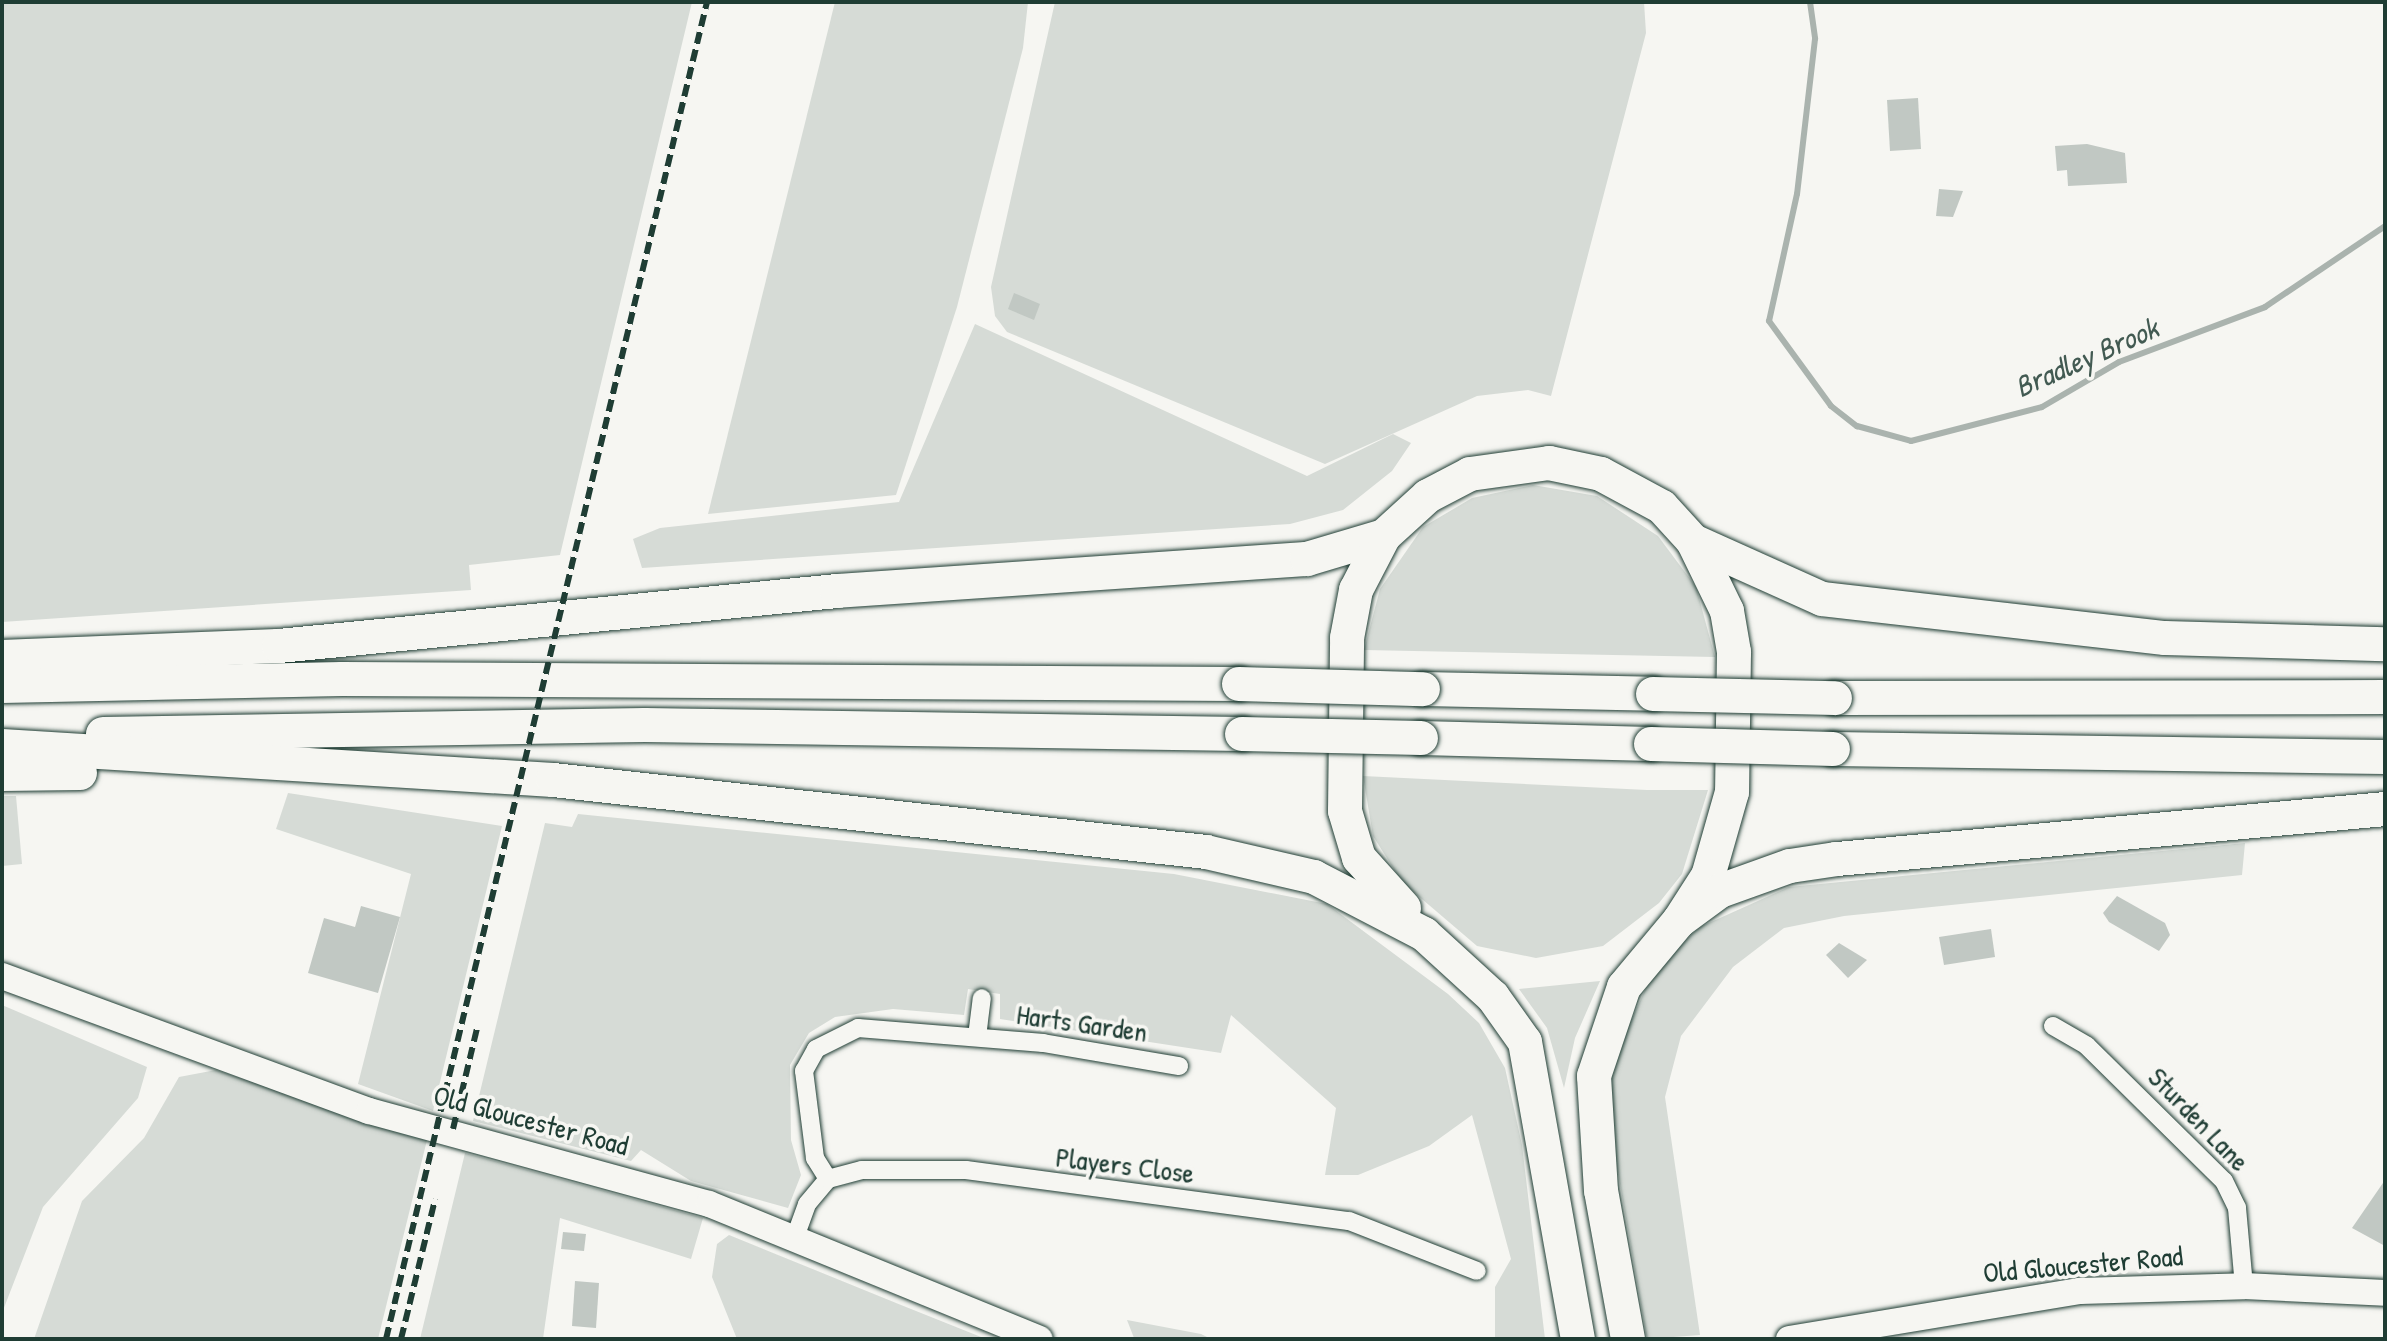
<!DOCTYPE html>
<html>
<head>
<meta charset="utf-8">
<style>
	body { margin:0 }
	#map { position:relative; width:2387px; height:1341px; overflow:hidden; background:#f6f6f2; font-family:"Patrick Hand",sans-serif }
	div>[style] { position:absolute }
	.green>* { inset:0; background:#d6dbd6 }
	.stream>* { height:6px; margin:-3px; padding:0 3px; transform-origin:3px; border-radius:3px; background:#aab3ae }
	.building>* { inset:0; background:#c1c8c3 }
	.roads { filter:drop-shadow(0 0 2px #1f3d34) drop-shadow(0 0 2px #1f3d34) }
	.minor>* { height:18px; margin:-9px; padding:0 9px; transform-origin:9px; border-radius:9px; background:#f6f6f2 }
	.secondary>* { height:26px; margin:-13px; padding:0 13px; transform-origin:13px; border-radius:13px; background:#f6f6f2 }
	.motorway>* { height:34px; margin:-17px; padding:0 17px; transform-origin:17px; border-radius:17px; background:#f6f6f2 }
	.rail>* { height:6px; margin-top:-3px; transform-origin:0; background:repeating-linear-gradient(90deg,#1f3d34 0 12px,transparent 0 18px) }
	.bridges { filter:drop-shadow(0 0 2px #1f3d34) drop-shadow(0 0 2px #1f3d34) }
	.motorway-bridge>* { height:34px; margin:-17px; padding:0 17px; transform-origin:17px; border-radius:17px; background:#f6f6f2 }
	span { translate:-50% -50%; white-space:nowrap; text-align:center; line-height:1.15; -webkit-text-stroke:7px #f6f6f2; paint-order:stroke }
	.street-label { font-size:28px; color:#1f3d34 }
	.water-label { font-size:30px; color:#425a52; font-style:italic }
	.frame { position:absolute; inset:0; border:4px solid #1f3d34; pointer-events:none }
</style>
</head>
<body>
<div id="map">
	<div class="green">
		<i style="clip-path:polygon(2px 2px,692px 2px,560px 555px,469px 565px,471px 590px,2px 622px)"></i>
		<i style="clip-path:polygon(835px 2px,1028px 2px,1023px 48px,957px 307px,896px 495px,708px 514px)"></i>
		<i style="clip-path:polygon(1055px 2px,1644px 2px,1646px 33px,1551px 396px,1528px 390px,1477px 396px,1325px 464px,1007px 332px,995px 316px,991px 287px)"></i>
		<i style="clip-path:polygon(975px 324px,1307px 476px,1393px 434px,1411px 443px,1392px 471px,1343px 510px,1290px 524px,642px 568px,633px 539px,660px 528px,899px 502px)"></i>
		<i style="clip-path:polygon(1533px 485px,1597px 496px,1658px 536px,1696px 587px,1715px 657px,1364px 650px,1380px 589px,1423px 527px,1472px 498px)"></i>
		<i style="clip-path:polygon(1363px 776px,1647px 790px,1708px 790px,1682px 874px,1659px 903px,1603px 946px,1536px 958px,1477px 946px,1402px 882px,1373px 836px)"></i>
		<i style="clip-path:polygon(288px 793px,502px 826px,433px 1111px,358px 1084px,411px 874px,276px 829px)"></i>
		<i style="clip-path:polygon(2px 796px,16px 796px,22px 864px,2px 866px)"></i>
		<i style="clip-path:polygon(578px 814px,1174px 874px,1327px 904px,1448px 994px,1479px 1023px,1505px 1068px,1522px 1145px,1545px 1339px,1470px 1339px,1495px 1337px,1495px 1287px,1511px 1259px,1472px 1115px,1429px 1146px,1358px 1175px,1325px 1175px,1336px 1108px,1231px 1015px,1221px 1053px,1000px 1019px,1000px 994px,968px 989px,964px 1015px,893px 1009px,835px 1017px,809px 1033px,790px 1065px,791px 1140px,801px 1175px,788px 1208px,691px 1181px,641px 1150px,631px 1161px,473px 1121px,545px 823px,572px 827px)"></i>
		<i style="clip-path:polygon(2245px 843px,2242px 875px,1844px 916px,1784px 928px,1733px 967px,1681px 1036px,1665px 1097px,1700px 1335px,1647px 1339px,1612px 1138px,1612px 1063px,1655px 968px,1700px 927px,1789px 887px)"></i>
		<i style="clip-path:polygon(1600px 981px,1575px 1038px,1564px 1088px,1547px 1028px,1519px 989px)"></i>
		<i style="clip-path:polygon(2px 1005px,147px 1067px,138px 1098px,43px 1207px,2px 1313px)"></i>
		<i style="clip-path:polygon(216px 1070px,427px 1140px,378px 1339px,34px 1339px,82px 1201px,144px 1138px,179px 1077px)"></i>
		<i style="clip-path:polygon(465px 1153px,703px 1218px,691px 1259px,560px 1218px,543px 1339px,420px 1339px)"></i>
		<i style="clip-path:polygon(729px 1235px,901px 1305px,986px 1339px,737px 1339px,712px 1277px,717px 1244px)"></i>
		<i style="clip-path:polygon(1127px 1320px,1201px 1334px,1211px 1339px,1134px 1338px)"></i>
	</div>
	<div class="stream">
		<i style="left:1810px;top:2px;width:37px;rotate:82deg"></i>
		<i style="left:1815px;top:39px;width:156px;rotate:96.6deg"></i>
		<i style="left:1797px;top:194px;width:130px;rotate:102.4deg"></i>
		<i style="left:1769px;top:321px;width:105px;rotate:53.9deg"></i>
		<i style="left:1831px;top:406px;width:33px;rotate:38deg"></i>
		<i style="left:1857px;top:426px;width:56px;rotate:15.5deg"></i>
		<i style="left:1911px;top:441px;width:135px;rotate:-14.5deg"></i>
		<i style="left:2042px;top:407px;width:89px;rotate:-30.3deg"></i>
		<i style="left:2119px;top:362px;width:156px;rotate:-20.6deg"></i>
		<i style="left:2265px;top:307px;width:145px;rotate:-34deg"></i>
	</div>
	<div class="building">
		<i style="clip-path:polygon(1918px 98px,1921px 149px,1890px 151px,1887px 100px)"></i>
		<i style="clip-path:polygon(2087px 144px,2125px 153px,2127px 183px,2068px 186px,2067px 170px,2057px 171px,2055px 146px)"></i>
		<i style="clip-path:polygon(1939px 189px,1963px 191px,1953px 217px,1936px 216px)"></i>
		<i style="clip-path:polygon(1014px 293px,1040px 304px,1034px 320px,1008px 309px)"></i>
		<i style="clip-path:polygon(2117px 896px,2165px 923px,2170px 935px,2159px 951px,2109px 922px,2103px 913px)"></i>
		<i style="clip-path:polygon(361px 906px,400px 917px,378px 993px,308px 973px,324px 918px,355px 927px)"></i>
		<i style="clip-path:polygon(1991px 929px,1995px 957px,1944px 965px,1939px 937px)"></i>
		<i style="clip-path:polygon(1839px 943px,1867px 960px,1848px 978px,1826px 955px)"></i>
		<i style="clip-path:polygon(2385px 1180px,2385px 1246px,2352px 1228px)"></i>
		<i style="clip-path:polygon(563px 1232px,586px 1234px,584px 1251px,561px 1249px)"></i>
		<i style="clip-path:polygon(575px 1281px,599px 1283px,596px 1328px,572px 1326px)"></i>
	</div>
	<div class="roads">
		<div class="minor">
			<i style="left:2053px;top:1026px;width:39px;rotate:30deg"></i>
			<i style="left:2087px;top:1046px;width:192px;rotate:44.6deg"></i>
			<i style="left:2224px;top:1181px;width:30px;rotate:64deg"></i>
			<i style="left:2237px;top:1208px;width:78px;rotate:84.9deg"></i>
			<i style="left:977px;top:1037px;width:39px;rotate:-83deg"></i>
			<i style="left:828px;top:1179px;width:25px;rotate:-122deg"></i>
			<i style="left:815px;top:1158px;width:88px;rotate:-97.2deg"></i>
			<i style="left:804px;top:1071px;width:25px;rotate:-61deg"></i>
			<i style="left:816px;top:1049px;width:47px;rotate:-26.6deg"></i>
			<i style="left:858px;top:1028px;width:186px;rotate:4.6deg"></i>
			<i style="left:1043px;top:1043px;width:138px;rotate:9.6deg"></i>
			<i style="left:794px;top:1240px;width:38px;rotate:-70deg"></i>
			<i style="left:807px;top:1204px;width:33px;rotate:-50deg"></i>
			<i style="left:828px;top:1179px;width:35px;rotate:-15deg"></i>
			<i style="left:862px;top:1170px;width:104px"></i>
			<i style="left:966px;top:1170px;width:386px;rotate:7.6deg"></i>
			<i style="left:1349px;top:1221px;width:137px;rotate:21.3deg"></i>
		</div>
		<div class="secondary">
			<i style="left:2px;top:976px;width:391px;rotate:20.2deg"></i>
			<i style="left:369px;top:1111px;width:352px;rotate:15.3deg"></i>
			<i style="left:709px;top:1204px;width:357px;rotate:22.2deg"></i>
			<i style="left:1789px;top:1339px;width:295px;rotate:-9.4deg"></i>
			<i style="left:2080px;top:1291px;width:164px;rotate:-1.7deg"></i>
			<i style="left:2244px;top:1286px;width:141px;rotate:2.8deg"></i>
		</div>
		<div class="motorway">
			<i style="left:1693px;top:541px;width:141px;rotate:24.2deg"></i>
			<i style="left:1822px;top:599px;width:345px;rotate:6.5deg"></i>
			<i style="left:2165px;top:638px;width:220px;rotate:1.6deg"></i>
			<i style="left:2px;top:657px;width:277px;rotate:-2.3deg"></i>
			<i style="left:279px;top:646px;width:561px;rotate:-5.63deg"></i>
			<i style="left:837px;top:591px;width:471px;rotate:-3.9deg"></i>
			<i style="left:1307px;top:559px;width:80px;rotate:-16.6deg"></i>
			<i style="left:2px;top:686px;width:340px;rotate:-1.2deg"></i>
			<i style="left:342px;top:679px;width:897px;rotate:0.32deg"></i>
			<i style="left:1423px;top:689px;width:230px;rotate:1.2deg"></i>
			<i style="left:1835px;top:698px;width:550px;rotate:-0.1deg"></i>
			<i style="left:103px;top:734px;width:542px;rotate:-0.95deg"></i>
			<i style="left:645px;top:725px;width:597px;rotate:0.86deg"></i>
			<i style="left:1421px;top:738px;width:230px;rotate:1.5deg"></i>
			<i style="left:2px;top:746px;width:552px;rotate:3.53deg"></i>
			<i style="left:553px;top:780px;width:657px;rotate:6.29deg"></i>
			<i style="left:1206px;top:852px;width:111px;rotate:13deg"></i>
			<i style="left:1314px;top:877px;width:124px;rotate:27.4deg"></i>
			<i style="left:1424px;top:934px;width:93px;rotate:42.4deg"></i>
			<i style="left:1493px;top:997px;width:55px;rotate:54.6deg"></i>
			<i style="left:1525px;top:1042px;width:302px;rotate:79.9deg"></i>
			<i style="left:1833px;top:749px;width:552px;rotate:0.83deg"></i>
			<i style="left:2px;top:774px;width:78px;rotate:-0.7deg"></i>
			<i style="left:1404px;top:908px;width:67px;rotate:-132deg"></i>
			<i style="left:1359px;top:858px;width:49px;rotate:-106.6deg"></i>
			<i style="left:1345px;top:811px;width:173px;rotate:-89.3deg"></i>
			<i style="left:1347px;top:638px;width:49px;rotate:-79.4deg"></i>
			<i style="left:1356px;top:590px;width:61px;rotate:-62.6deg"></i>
			<i style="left:1384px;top:536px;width:59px;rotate:-42.3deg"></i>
			<i style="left:1428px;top:496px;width:47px;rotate:-27.6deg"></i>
			<i style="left:1470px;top:474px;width:80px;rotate:-7.9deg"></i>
			<i style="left:1549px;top:463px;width:53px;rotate:11.9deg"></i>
			<i style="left:1601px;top:474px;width:69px;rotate:28.4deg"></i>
			<i style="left:1662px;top:507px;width:46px;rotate:47.6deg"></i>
			<i style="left:1693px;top:541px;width:78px;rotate:64.1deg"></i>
			<i style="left:1727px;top:611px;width:42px;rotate:80.3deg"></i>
			<i style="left:1734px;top:652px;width:140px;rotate:90.8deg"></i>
			<i style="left:1732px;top:792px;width:87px;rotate:105.9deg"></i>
			<i style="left:1708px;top:876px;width:54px;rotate:122.8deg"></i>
			<i style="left:1628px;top:1339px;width:150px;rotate:-100.3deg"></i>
			<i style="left:1601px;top:1191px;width:115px;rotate:-93.5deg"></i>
			<i style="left:1594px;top:1076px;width:94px;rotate:-71.4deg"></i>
			<i style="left:1624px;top:987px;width:86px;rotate:-50.2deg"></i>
			<i style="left:1679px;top:921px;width:51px;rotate:-36.2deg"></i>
			<i style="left:1720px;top:891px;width:74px;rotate:-19.7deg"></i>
			<i style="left:1790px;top:866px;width:48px;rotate:-8.5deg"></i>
			<i style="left:1837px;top:859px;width:550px;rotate:-5.21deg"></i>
		</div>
	</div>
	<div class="rail">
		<i style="left:453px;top:1129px;width:104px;rotate:-76.6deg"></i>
		<i style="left:386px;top:1339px;width:1375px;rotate:-76.5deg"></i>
		<i style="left:401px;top:1339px;width:144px;rotate:-76.3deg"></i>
	</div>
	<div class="bridges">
		<div class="motorway-bridge">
			<i style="left:1239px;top:684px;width:184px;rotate:1.6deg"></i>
			<i style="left:1653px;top:694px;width:182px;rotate:1.3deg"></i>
			<i style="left:1242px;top:734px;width:179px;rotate:1.3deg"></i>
			<i style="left:1651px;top:744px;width:182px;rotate:1.6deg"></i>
		</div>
	</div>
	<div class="street-label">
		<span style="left:1082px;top:1023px;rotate:8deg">Harts Garden</span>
		<span style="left:2199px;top:1119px;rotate:46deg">Sturden Lane</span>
		<span style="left:531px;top:1120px;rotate:15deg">Old Gloucester Road</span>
		<span style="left:1125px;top:1165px;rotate:7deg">Players Close</span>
		<span style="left:2083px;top:1264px;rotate:-5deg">Old Gloucester Road</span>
	</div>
	<div class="water-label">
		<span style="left:2086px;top:357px;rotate:-24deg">Bradley Brook</span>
	</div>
	<div class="frame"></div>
</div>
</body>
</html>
